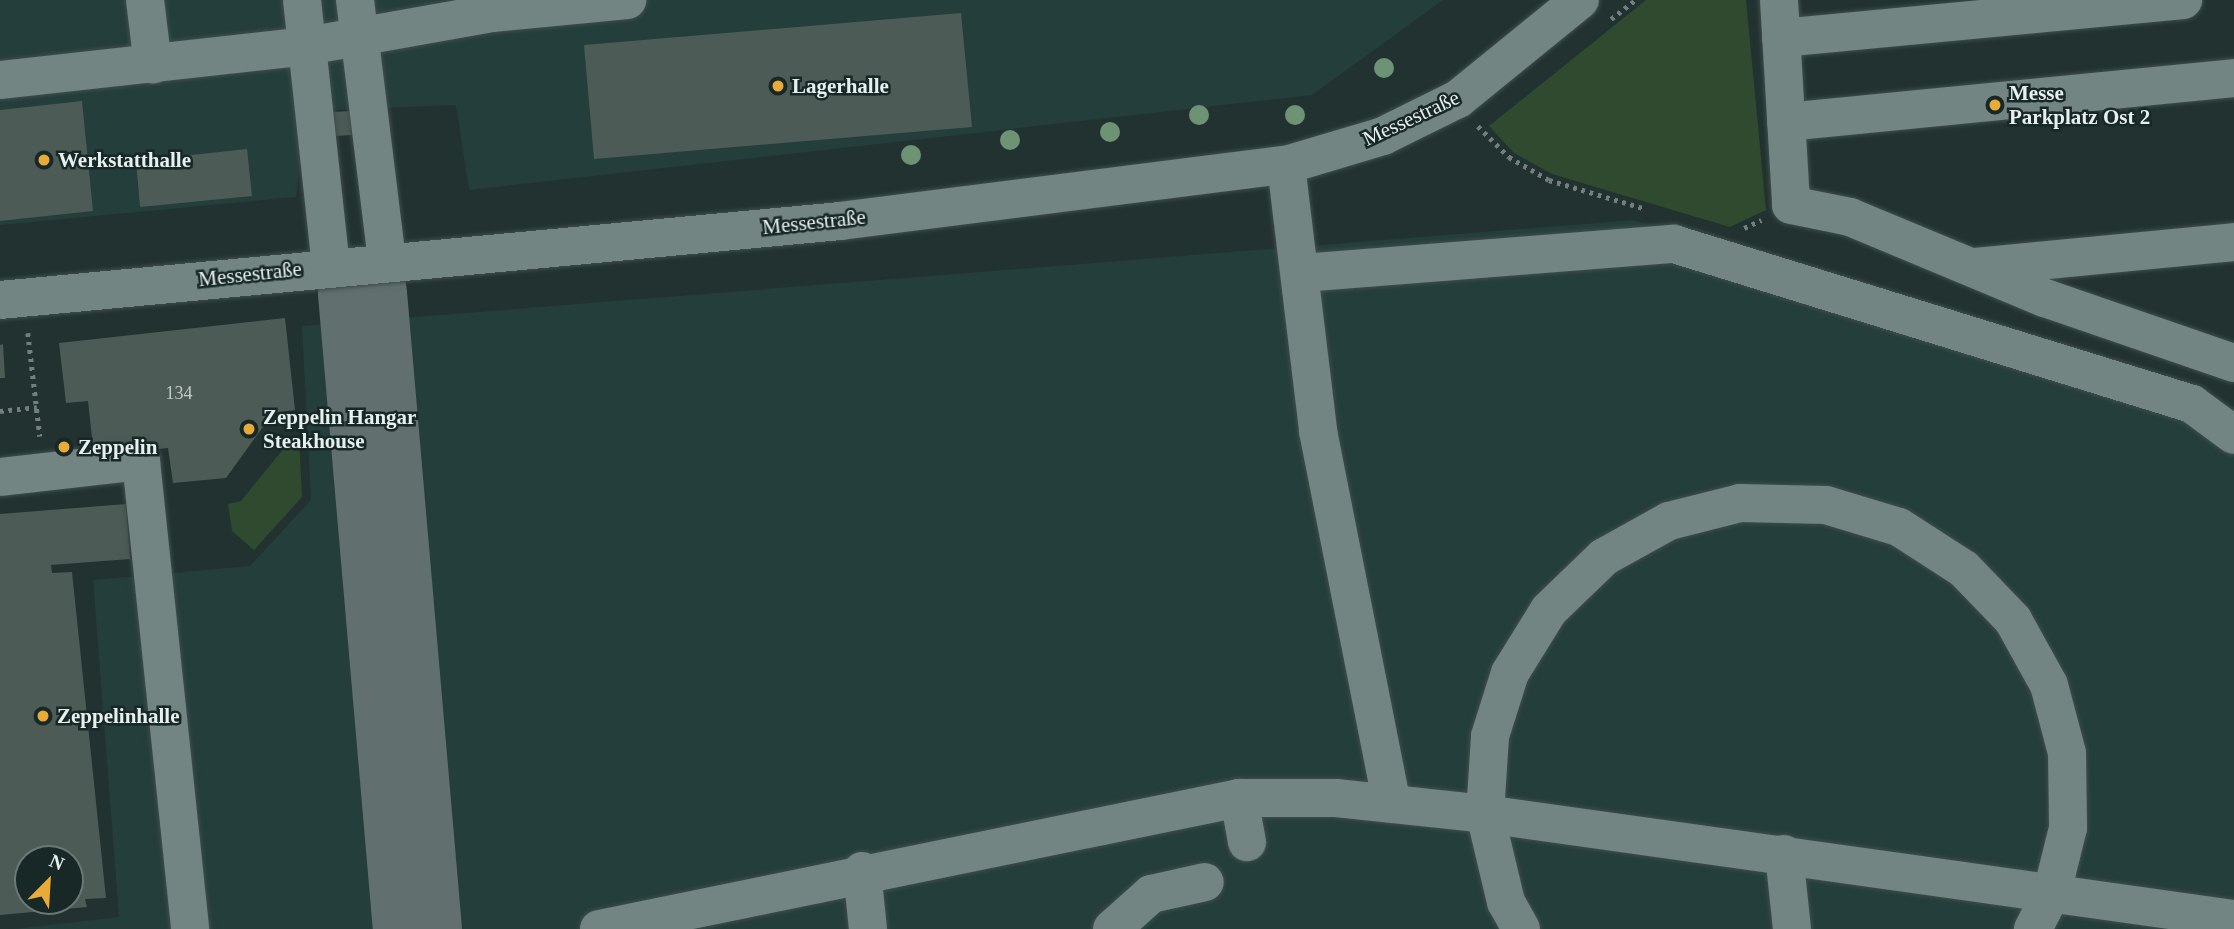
<!DOCTYPE html>
<html>
<head>
<meta charset="utf-8">
<style>
	body { margin:0 }
	#map { position:relative; width:2234px; height:929px; overflow:hidden; background:#223230; font-family:Georgia,serif }
	div>[style] { position:absolute }
	.built>* { inset:0; background:#243e3b }
	.green>* { inset:0; background:#2f4a2f }
	.taxiway>* { height:89px; margin:-44.5px; padding:0 44.5px; transform-origin:44.5px; border-radius:44.5px; background:#616f6e }
	.building>* { inset:0; background:#4c5b55 }
	.path>* { height:4.5px; margin-top:-2.25px; transform-origin:0; background:repeating-linear-gradient(90deg,#727f7e 0 3.5px,transparent 0 8.5px) }
	.roads { filter:drop-shadow(0 0 2px #3f4d4c) drop-shadow(0 0 2px #3f4d4c) }
	.minor>* { height:38px; margin:-19px; padding:0 19px; transform-origin:19px; border-radius:19px; background:#728583 }
	.trees>* { width:20px; height:20px; margin:-10px; border-radius:50%; background:#6d9374 }
	.dots>* { width:19px; height:19px; translate:-50% -50%; box-sizing:border-box; border:4px solid #182826; border-radius:50% }
	span { translate:-50% -50%; white-space:nowrap; text-align:center; line-height:1.15; -webkit-text-stroke:5px #182826; paint-order:stroke }
	.number-label { font-size:18px; color:#c0cbc8 }
	.number-label span { -webkit-text-stroke-width:0 }
	.poi-label { font-size:21px; color:#e6f0ef; font-weight:700 }
	.left { translate:0 -50%; text-align:left }
	.street-label { font-size:21px; color:#e6f0ef }
	.north { position:absolute; left:14px; top:845px; width:70px; height:70px; box-sizing:border-box; background:#182826; border:2px solid #6a7876; border-radius:50%; rotate:24deg; font-size:19px; font-weight:700; line-height:28px; text-align:center; color:#e6f0ef }
	.north::after { content:''; display:block; margin:auto; width:24px; height:32px; background:#e8ab37; clip-path:polygon(50% 0,100% 100%,50% 72%,0 100%) }
</style>
</head>
<body>
<div id="map">
	<div class="built">
		<i style="clip-path:polygon(0 0,1443px 0,1312px 95px,469px 190px,456px 105px,306px 111px,296px 197px,0 225px)"></i>
		<i style="clip-path:polygon(1633px 220px,2234px 407px,2234px 929px,14px 929px,119px 917px,93px 580px,250px 566px,311px 500px,302px 326px)"></i>
	</div>
	<div class="green">
		<i style="clip-path:polygon(1646px 0,1746px 0,1766px 210px,1730px 227px,1552px 174px,1514px 153px,1489px 126px)"></i>
		<i style="clip-path:polygon(293px 437px,299px 437px,302px 497px,254px 550px,232px 531px,228px 504px,241px 501px)"></i>
	</div>
	<div class="taxiway">
		<i style="left:362px;top:293px;width:638px;rotate:85.06deg"></i>
	</div>
	<div class="building">
		<i style="clip-path:polygon(961px 13px,972px 127px,594px 159px,584px 45px)"></i>
		<i style="clip-path:polygon(82px 101px,93px 211px,0 221px,0 110px)"></i>
		<i style="clip-path:polygon(350px 111px,352px 135px,334px 136px,332px 112px)"></i>
		<i style="clip-path:polygon(247px 149px,252px 196px,140px 207px,136px 161px)"></i>
		<i style="clip-path:polygon(285px 318px,295px 410px,273px 413px,226px 478px,173px 483px,168px 448px,94px 456px,88px 401px,66px 403px,59px 343px)"></i>
		<i style="clip-path:polygon(3px 344px,5px 378px,0 378px,0 345px)"></i>
		<i style="clip-path:polygon(evenodd,126px 504px,130px 559px,51px 565px,52px 573px,72px 572px,106px 898px,85px 899px,87px 907px,0 915px,0 514px,126px 504px,28px 859px,70px 859px,70px 901px,28px 901px,28px 859px)"></i>
	</div>
	<div class="path">
		<i style="left:1611px;top:19px;width:31px;rotate:-38deg"></i>
		<i style="left:1478px;top:126px;width:44px;rotate:45deg"></i>
		<i style="left:1509px;top:157px;width:46px;rotate:29.9deg"></i>
		<i style="left:1549px;top:180px;width:101px;rotate:16.6deg"></i>
		<i style="left:1744px;top:228px;width:19px;rotate:-25deg"></i>
		<i style="left:28px;top:333px;width:104px;rotate:83.4deg"></i>
		<i style="left:0;top:411px;width:37px;rotate:-6deg"></i>
	</div>
	<div class="roads">
		<div class="minor">
			<i style="left:145px;top:0;width:65px;rotate:83deg"></i>
			<i style="left:302px;top:0;width:268px;rotate:83.8deg"></i>
			<i style="left:355px;top:0;width:262px;rotate:83deg"></i>
			<i style="left:1779px;top:0;width:205px;rotate:86.6deg"></i>
			<i style="left:1791px;top:205px;width:60px;rotate:11.5deg"></i>
			<i style="left:1850px;top:217px;width:211px;rotate:22.6deg"></i>
			<i style="left:2045px;top:298px;width:200px;rotate:19deg"></i>
			<i style="left:1781px;top:38px;width:404px;rotate:-5.4deg"></i>
			<i style="left:0;top:80px;width:309px;rotate:-6.3deg"></i>
			<i style="left:307px;top:46px;width:188px;rotate:-10.1deg"></i>
			<i style="left:492px;top:13px;width:136px;rotate:-5.5deg"></i>
			<i style="left:1786px;top:122px;width:450px;rotate:-5.6deg"></i>
			<i style="left:1286px;top:165px;width:268px;rotate:83.1deg"></i>
			<i style="left:1318px;top:431px;width:380px;rotate:78.8deg"></i>
			<i style="left:1975px;top:267px;width:260px;rotate:-5.5deg"></i>
			<i style="left:1302px;top:273px;width:373px;rotate:-4.5deg"></i>
			<i style="left:1674px;top:244px;width:542px;rotate:17.16deg"></i>
			<i style="left:2192px;top:404px;width:52px;rotate:36.4deg"></i>
			<i style="left:0;top:300px;width:844px;rotate:-5.37deg"></i>
			<i style="left:840px;top:221px;width:450px;rotate:-7.2deg"></i>
			<i style="left:1286px;top:165px;width:101px;rotate:-16.6deg"></i>
			<i style="left:1383px;top:136px;width:84px;rotate:-26.3deg"></i>
			<i style="left:1458px;top:99px;width:157px;rotate:-39.1deg"></i>
			<i style="left:0;top:477px;width:142px;rotate:-6.5deg"></i>
			<i style="left:141px;top:461px;width:471px;rotate:84deg"></i>
			<i style="left:1239px;top:798px;width:45px;rotate:79.7deg"></i>
			<i style="left:1784px;top:854px;width:75px;rotate:83.9deg"></i>
			<i style="left:862px;top:871px;width:58px;rotate:84.1deg"></i>
			<i style="left:599px;top:929px;width:653px;rotate:-11.57deg"></i>
			<i style="left:1239px;top:798px;width:97px"></i>
			<i style="left:1336px;top:798px;width:150px;rotate:6.1deg"></i>
			<i style="left:1485px;top:814px;width:756px;rotate:7.98deg"></i>
			<i style="left:1112px;top:929px;width:52px;rotate:-41.9deg"></i>
			<i style="left:1151px;top:894px;width:55px;rotate:-12.5deg"></i>
			<i style="left:1521px;top:929px;width:31px;rotate:-119deg"></i>
			<i style="left:1506px;top:902px;width:90px;rotate:-103.4deg"></i>
			<i style="left:1485px;top:814px;width:78px;rotate:-86.3deg"></i>
			<i style="left:1490px;top:736px;width:66px;rotate:-72.4deg"></i>
			<i style="left:1510px;top:673px;width:74px;rotate:-58.2deg"></i>
			<i style="left:1549px;top:610px;width:76px;rotate:-43.9deg"></i>
			<i style="left:1604px;top:557px;width:74px;rotate:-29deg"></i>
			<i style="left:1669px;top:521px;width:73px;rotate:-14.2deg"></i>
			<i style="left:1740px;top:503px;width:86px;rotate:1.3deg"></i>
			<i style="left:1826px;top:505px;width:76px;rotate:16.8deg"></i>
			<i style="left:1899px;top:527px;width:77px;rotate:32.9deg"></i>
			<i style="left:1964px;top:569px;width:71px;rotate:46.1deg"></i>
			<i style="left:2013px;top:620px;width:74px;rotate:61deg"></i>
			<i style="left:2049px;top:685px;width:70px;rotate:75.2deg"></i>
			<i style="left:2067px;top:753px;width:75px;rotate:89.2deg"></i>
			<i style="left:2068px;top:828px;width:66px;rotate:104deg"></i>
			<i style="left:2052px;top:892px;width:42px;rotate:117.2deg"></i>
		</div>
	</div>
	<div class="trees">
		<i style="left:1384px;top:68px"></i>
		<i style="left:1199px;top:115px"></i>
		<i style="left:1295px;top:115px"></i>
		<i style="left:1110px;top:132px"></i>
		<i style="left:1010px;top:140px"></i>
		<i style="left:911px;top:155px"></i>
	</div>
	<div class="dots">
		<i style="left:778px;top:86px;background:#e8ab37"></i>
		<i style="left:1995px;top:105px;background:#e8ab37"></i>
		<i style="left:44px;top:160px;background:#e8ab37"></i>
		<i style="left:249px;top:429px;background:#e8ab37"></i>
		<i style="left:64px;top:447px;background:#e8ab37"></i>
		<i style="left:43px;top:716px;background:#e8ab37"></i>
	</div>
	<div class="number-label">
		<span style="left:179px;top:393px">134</span>
	</div>
	<div class="poi-label">
		<span class="left" style="left:792px;top:86px">Lagerhalle</span>
		<span class="left" style="left:2009px;top:105px">Messe<br>Parkplatz Ost 2</span>
		<span class="left" style="left:58px;top:160px">Werkstatthalle</span>
		<span class="left" style="left:263px;top:429px">Zeppelin Hangar<br>Steakhouse</span>
		<span class="left" style="left:78px;top:447px">Zeppelin</span>
		<span class="left" style="left:57px;top:716px">Zeppelinhalle</span>
	</div>
	<div class="street-label">
		<span style="left:1411px;top:118px;rotate:-25deg">Messestraße</span>
		<span style="left:814px;top:222px;rotate:-6deg">Messestraße</span>
		<span style="left:250px;top:274px;rotate:-6deg">Messestraße</span>
	</div>
	<div class="north">N</div>
</div>
</body>
</html>
